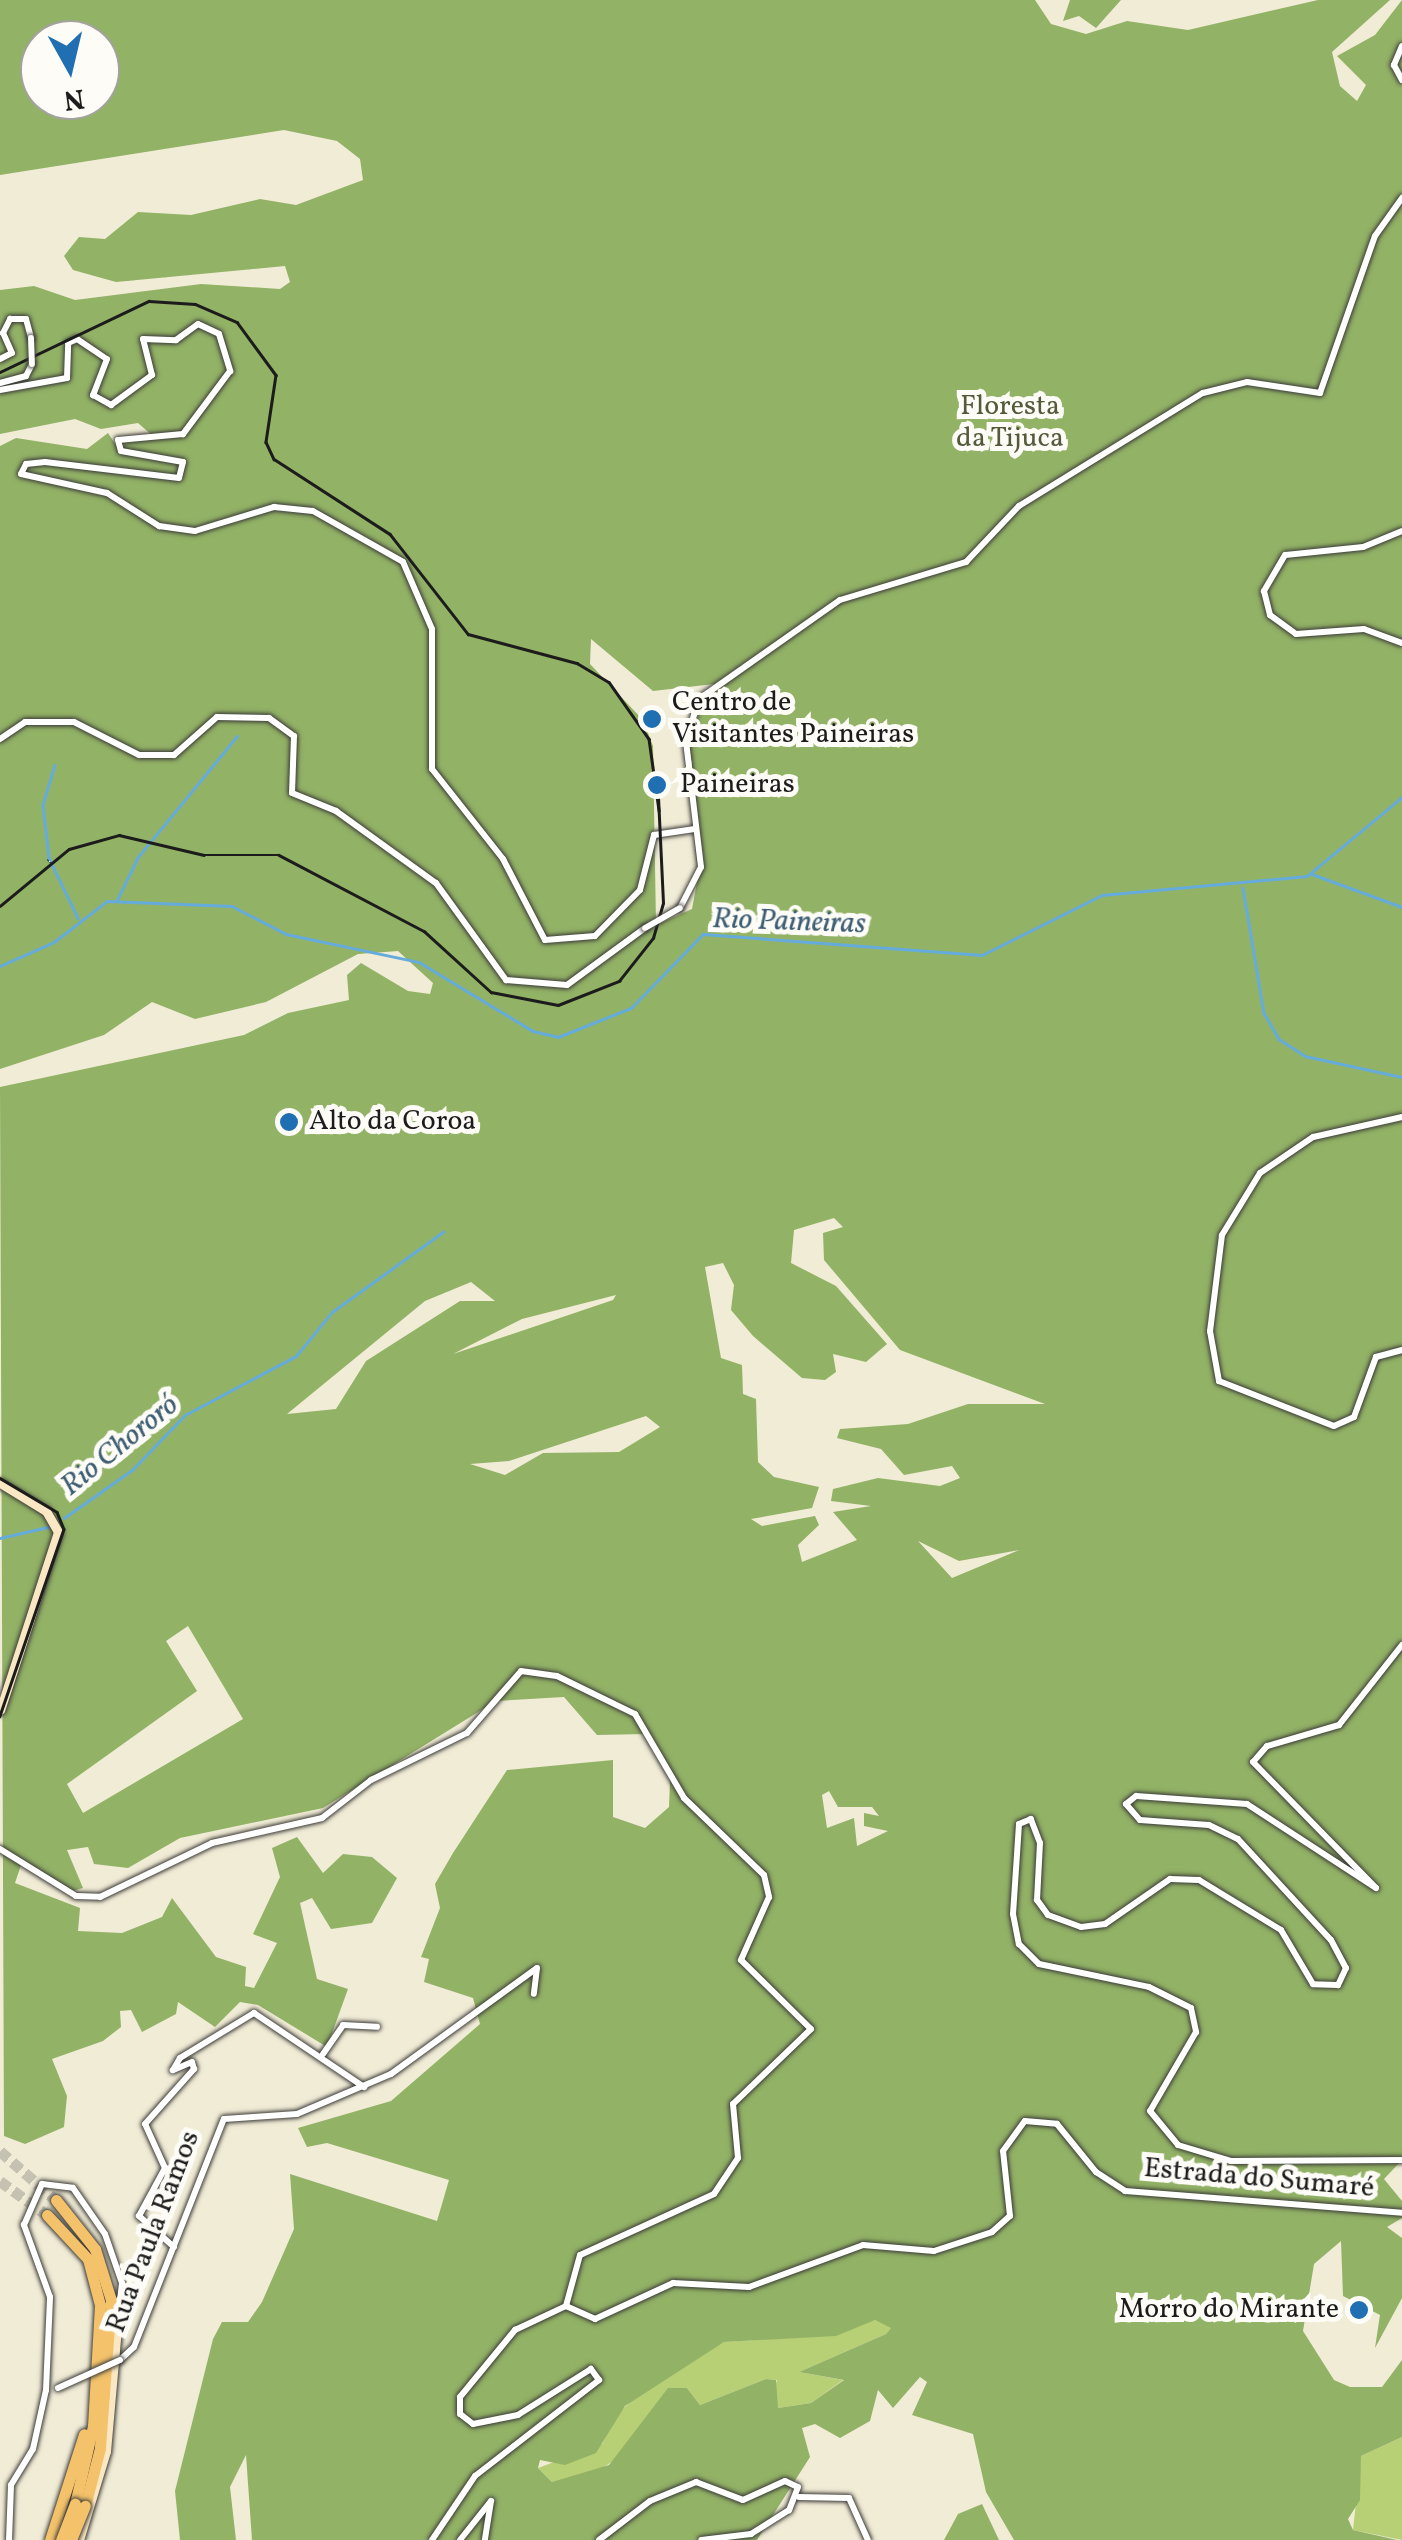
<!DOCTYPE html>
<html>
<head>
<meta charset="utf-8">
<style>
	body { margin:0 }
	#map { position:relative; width:1402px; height:2540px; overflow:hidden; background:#f1ecd6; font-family:Vollkorn,serif }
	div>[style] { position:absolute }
	.green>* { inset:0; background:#b8d075 }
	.forest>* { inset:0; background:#92b266 }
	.stream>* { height:2.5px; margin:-1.25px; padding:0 1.25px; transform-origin:1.25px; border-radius:1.25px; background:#65acdc }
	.highway-tunnel>* { height:11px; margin-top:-5.5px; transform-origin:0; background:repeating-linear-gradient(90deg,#c6c2b1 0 11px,transparent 0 16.5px) }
	.roads { filter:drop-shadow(0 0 2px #3c3b38) drop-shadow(0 0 2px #3c3b38) }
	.street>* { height:6px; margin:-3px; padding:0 3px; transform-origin:3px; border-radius:3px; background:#fff }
	.secondary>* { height:9px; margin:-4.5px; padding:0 4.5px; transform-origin:4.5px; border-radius:4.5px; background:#fae7c3 }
	.highway>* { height:11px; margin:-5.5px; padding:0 5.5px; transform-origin:5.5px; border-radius:5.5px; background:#f3c26a }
	.tram>* { height:2.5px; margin:-1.25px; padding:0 1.25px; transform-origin:1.25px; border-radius:1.25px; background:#1c1c1c }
	.rail>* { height:6px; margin-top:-3px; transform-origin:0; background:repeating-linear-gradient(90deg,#fdfcf7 0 8px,#1c1c1c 0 16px); box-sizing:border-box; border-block:2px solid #1c1c1c }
	.bridges { filter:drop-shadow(0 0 2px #3c3b38) drop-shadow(0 0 2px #3c3b38) }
	.street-bridge>* { height:6px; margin:-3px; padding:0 3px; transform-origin:3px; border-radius:3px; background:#fff }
	.highway-bridge>* { height:11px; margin:-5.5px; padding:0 5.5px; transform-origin:5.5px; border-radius:5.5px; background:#f3c26a }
	.dots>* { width:28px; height:28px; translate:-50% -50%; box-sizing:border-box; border:5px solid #fdfcf7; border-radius:50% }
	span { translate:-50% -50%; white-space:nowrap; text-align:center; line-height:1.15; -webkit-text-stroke:10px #fdfcf7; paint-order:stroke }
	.park-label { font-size:28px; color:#535b3b }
	.poi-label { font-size:28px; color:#1c1c1c }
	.left { translate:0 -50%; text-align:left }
	.right { translate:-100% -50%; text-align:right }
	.street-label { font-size:28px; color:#1c1c1c }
	.water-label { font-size:30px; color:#3d5d72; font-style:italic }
	.north { position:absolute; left:20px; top:20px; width:100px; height:100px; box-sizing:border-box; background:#fdfcf7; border:2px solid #a3a29f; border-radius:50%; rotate:172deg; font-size:28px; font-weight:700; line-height:40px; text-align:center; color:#1c1c1c }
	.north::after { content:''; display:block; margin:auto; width:35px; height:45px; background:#1f6fb2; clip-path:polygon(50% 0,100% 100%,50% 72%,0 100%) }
</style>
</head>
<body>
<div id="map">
	<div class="green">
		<i style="clip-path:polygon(875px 2320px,892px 2327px,886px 2334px,799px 2372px,843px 2380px,811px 2403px,778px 2408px,771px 2402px,777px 2380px,766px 2379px,700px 2405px,687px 2388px,657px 2404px,618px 2458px,588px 2477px,552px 2482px,538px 2468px,602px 2444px,618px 2413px,661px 2375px,724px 2342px,818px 2336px)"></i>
		<i style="clip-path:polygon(1402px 2437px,1402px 2540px,1353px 2530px,1361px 2456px)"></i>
	</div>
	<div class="forest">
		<i style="clip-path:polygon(evenodd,0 0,1035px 0,1051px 24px,1086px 34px,1127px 21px,1188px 30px,1318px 0,1390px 0,1332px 52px,1340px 86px,1357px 101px,1366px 85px,1337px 56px,1375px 35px,1402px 0,1402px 2160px,1384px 2179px,1402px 2201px,1402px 2218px,1387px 2227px,1402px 2238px,1402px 2298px,1375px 2348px,1380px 2315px,1343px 2296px,1341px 2241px,1314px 2264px,1303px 2331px,1334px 2380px,1350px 2387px,1382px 2387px,1402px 2360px,1402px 2437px,1361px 2456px,1360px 2500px,1348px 2519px,1353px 2530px,1397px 2540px,1014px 2540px,986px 2492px,973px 2434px,912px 2415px,927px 2382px,920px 2377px,893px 2408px,878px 2390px,870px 2421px,840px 2438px,815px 2424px,802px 2428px,810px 2457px,757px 2540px,252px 2540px,246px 2455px,230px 2487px,236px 2540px,180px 2540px,175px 2491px,213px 2339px,222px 2322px,248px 2322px,262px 2302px,294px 2229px,290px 2174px,437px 2221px,449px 2180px,327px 2143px,307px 2147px,298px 2128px,391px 2101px,480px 2024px,473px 1998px,424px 1982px,429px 1959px,421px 1957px,440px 1908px,435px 1884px,453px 1853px,507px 1770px,613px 1760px,613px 1817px,645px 1828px,669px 1807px,670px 1781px,646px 1734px,597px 1735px,564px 1697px,496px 1701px,323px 1808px,180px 1838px,128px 1868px,94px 1864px,88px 1847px,67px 1850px,83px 1888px,69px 1892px,21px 1865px,15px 1883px,80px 1908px,78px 1931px,122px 1933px,162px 1917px,172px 1898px,216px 1957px,246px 1967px,245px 1986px,254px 1988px,277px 1943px,253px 1934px,280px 1877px,272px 1848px,297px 1837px,323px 1873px,343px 1854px,372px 1857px,397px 1878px,372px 1923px,331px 1929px,312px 1898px,300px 1903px,317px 1979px,348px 1989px,327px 2047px,258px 2005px,240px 2002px,215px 2027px,178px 2002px,176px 2014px,142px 2032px,131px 2010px,120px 2011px,121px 2027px,103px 2041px,52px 2059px,67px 2096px,64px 2127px,25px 2144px,4px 2136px,0 1087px,244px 1035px,288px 1013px,349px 1000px,347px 975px,361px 963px,408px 991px,430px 994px,433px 983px,398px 951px,358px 954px,266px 1002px,195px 1019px,152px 1002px,104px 1035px,0 1069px,0 446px,16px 438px,87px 449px,108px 433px,121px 453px,127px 439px,153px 436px,138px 423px,101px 429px,75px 419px,0 434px,0 290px,34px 286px,75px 300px,201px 284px,280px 289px,290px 282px,285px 266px,116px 282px,73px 270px,64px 256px,79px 237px,105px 239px,138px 212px,191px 215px,260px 199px,296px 205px,363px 180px,360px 159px,337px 141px,284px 130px,0 175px,0 0,40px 40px,100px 40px,100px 100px,40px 100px,40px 40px,0 0,591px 639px,653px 691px,714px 684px,685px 743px,698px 877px,692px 909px,656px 925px,653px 746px,643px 720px,590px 664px,591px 639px,0 0,834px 1218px,843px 1227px,823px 1233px,824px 1260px,900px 1350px,1045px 1404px,968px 1404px,908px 1424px,840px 1429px,837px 1438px,881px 1449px,904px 1475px,952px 1466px,960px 1478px,940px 1486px,878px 1478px,833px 1489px,831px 1501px,871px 1506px,833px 1512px,857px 1540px,802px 1562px,798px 1545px,819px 1525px,815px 1516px,762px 1526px,751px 1519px,812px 1508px,819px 1487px,774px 1477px,758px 1462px,756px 1399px,743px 1394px,742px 1365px,721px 1358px,705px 1267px,723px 1263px,734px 1285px,731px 1310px,753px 1336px,802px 1378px,825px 1380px,836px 1372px,833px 1354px,866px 1362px,887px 1344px,836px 1286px,791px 1263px,794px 1230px,834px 1218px,0 0,471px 1282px,495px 1301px,460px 1301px,366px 1361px,336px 1409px,287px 1414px,425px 1301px,471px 1282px,0 0,616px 1295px,613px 1300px,453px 1354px,522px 1319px,616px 1295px,0 0,646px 1416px,660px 1427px,619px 1452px,543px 1453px,505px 1475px,470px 1464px,509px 1461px,646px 1416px,0 0,918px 1541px,959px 1561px,1019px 1550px,952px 1578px,918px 1541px,0 0,188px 1626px,243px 1719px,83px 1813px,67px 1784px,197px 1691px,166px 1641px,188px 1626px,0 0,829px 1791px,838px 1807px,872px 1807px,879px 1816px,864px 1813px,864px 1826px,888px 1831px,857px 1846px,854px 1818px,827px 1828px,822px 1795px,829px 1791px,0 0,875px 2320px,891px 2328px,886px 2334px,799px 2372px,844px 2380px,811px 2403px,778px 2408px,776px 2380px,766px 2379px,700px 2405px,687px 2388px,668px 2388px,609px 2465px,552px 2482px,538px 2468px,540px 2460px,565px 2465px,596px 2453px,625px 2406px,724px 2342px,836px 2336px,875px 2320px)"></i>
		<i style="clip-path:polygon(1070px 0,1146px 0,1121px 0,1096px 28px,1079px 16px,1063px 21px)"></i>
		<i style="clip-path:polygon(982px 2504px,999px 2540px,944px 2540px,958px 2514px)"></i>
	</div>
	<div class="stream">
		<i style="left:55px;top:765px;width:42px;rotate:106.7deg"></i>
		<i style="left:43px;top:805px;width:53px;rotate:83.5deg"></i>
		<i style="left:49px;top:858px;width:67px;rotate:64.2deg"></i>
		<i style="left:1312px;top:874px;width:96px;rotate:20.1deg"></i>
		<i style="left:1243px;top:888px;width:127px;rotate:80.5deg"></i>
		<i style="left:1264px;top:1013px;width:30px;rotate:60deg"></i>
		<i style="left:1279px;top:1039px;width:31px;rotate:33deg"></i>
		<i style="left:1305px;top:1056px;width:99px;rotate:12.2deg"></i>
		<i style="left:117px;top:900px;width:48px;rotate:-64deg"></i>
		<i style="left:138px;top:857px;width:156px;rotate:-50.7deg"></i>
		<i style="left:0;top:966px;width:59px;rotate:-24deg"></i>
		<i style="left:54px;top:942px;width:67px;rotate:-37.7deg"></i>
		<i style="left:107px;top:901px;width:125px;rotate:2.3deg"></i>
		<i style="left:232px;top:906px;width:61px;rotate:27.4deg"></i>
		<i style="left:286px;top:934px;width:136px;rotate:11.9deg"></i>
		<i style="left:419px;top:962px;width:133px;rotate:31.2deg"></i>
		<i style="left:533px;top:1031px;width:26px;rotate:13deg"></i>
		<i style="left:558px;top:1037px;width:79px;rotate:-21.7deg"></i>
		<i style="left:631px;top:1008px;width:103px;rotate:-45.8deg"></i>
		<i style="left:703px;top:934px;width:280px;rotate:4.3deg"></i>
		<i style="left:982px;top:955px;width:134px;rotate:-26.6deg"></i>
		<i style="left:1102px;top:895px;width:206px;rotate:-5.3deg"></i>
		<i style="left:1307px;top:876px;width:124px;rotate:-39.7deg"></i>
		<i style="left:64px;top:1518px;width:83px;rotate:-35.2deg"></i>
		<i style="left:132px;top:1470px;width:76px;rotate:-46.1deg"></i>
		<i style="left:185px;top:1415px;width:126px;rotate:-28deg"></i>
		<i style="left:296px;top:1356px;width:57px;rotate:-50.7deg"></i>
		<i style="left:332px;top:1312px;width:137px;rotate:-35.8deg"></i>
		<i style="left:0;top:1538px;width:53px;rotate:-13deg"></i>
	</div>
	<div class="highway-tunnel">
		<i style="left:0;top:2151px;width:74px;rotate:41.2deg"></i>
		<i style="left:0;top:2181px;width:58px;rotate:35.9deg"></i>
	</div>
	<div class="roads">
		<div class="street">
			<i style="left:1402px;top:46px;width:21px;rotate:113deg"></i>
			<i style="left:1394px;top:65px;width:17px;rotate:62deg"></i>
			<i style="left:0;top:359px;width:13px;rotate:-27deg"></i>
			<i style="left:12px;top:353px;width:22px;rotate:-114deg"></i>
			<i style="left:3px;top:333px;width:16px;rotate:-63deg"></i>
			<i style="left:10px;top:319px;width:16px"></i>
			<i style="left:26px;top:319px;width:20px;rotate:75deg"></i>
			<i style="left:0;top:383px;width:27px;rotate:-15deg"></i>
			<i style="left:26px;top:376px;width:13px;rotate:-63deg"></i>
			<i style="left:0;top:390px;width:68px;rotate:-10.2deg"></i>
			<i style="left:67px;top:378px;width:35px;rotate:-88deg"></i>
			<i style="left:68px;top:343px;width:10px;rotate:-24deg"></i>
			<i style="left:77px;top:339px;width:36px;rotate:34deg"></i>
			<i style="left:107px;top:359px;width:39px;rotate:111deg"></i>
			<i style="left:93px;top:395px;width:21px;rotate:29deg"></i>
			<i style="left:111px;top:405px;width:51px;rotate:-36.2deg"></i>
			<i style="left:152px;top:375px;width:37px;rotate:-104deg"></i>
			<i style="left:143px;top:339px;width:33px;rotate:2deg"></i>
			<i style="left:176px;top:340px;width:27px;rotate:-36deg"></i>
			<i style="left:198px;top:324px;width:23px;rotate:25deg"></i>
			<i style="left:219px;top:334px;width:39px;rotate:73deg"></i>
			<i style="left:230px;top:371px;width:79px;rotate:126.7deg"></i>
			<i style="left:183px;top:434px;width:65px;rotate:174.7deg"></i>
			<i style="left:118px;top:440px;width:11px;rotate:75deg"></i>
			<i style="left:121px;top:451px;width:63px;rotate:10.1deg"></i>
			<i style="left:183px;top:462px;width:16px;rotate:104deg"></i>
			<i style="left:179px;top:478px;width:135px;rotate:-173.2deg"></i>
			<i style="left:45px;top:462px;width:19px;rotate:174deg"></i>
			<i style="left:26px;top:464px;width:11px;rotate:117deg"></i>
			<i style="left:21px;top:474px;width:88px;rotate:12.5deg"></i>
			<i style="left:107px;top:493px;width:62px;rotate:32.4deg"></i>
			<i style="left:159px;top:526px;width:36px;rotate:8deg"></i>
			<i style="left:195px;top:531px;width:83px;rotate:-16.9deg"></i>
			<i style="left:274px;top:507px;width:39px;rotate:6deg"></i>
			<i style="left:313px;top:511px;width:103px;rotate:29.5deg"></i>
			<i style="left:403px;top:562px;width:73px;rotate:66.6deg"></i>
			<i style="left:432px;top:629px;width:140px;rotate:90deg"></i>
			<i style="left:432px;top:769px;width:115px;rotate:51.7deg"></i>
			<i style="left:503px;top:859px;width:91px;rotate:62.6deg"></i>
			<i style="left:545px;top:940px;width:50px;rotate:-4.6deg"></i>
			<i style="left:595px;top:936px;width:64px;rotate:-45.6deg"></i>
			<i style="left:640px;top:890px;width:57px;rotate:-75.7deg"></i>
			<i style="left:654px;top:835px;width:41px;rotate:-8.3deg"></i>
			<i style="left:1402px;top:531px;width:42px;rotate:157.7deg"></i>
			<i style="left:1363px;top:547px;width:78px;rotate:174.1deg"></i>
			<i style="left:1285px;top:555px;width:42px;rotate:120.3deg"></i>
			<i style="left:1264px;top:591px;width:25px;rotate:76deg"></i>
			<i style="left:1270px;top:615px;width:32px;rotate:36deg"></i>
			<i style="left:1296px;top:634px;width:68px;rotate:-4.2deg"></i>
			<i style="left:1364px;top:629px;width:40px;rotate:20.2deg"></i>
			<i style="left:0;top:739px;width:30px;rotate:-34deg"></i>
			<i style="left:25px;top:722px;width:49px"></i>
			<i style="left:74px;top:722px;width:73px;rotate:26.9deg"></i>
			<i style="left:139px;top:755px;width:35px"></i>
			<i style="left:174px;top:755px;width:57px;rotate:-41.5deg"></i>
			<i style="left:217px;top:717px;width:52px;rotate:1.1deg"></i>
			<i style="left:269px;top:718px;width:31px;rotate:36deg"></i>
			<i style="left:294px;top:736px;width:57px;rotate:92deg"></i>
			<i style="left:292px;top:793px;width:48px;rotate:22.2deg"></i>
			<i style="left:336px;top:811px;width:123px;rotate:35.8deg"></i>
			<i style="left:436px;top:883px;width:120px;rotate:54.2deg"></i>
			<i style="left:506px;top:980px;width:61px;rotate:4.7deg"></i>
			<i style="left:567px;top:985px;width:97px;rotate:-36.2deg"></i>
			<i style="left:680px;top:908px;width:46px;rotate:-62.9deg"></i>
			<i style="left:701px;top:867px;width:127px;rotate:-96.8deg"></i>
			<i style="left:686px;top:741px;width:44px;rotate:-72.8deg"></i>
			<i style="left:699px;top:699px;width:172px;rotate:-35.1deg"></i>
			<i style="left:840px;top:600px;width:132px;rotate:-16.8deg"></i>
			<i style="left:966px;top:562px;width:77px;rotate:-46.6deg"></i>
			<i style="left:1019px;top:506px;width:216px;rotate:-31.6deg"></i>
			<i style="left:1203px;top:393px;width:45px;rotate:-14deg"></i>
			<i style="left:1247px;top:382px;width:74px;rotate:8.6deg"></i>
			<i style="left:1320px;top:393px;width:166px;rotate:-70.7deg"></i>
			<i style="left:1375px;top:236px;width:47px;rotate:-54.6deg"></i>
			<i style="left:1402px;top:1117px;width:91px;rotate:167.3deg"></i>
			<i style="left:1313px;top:1137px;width:64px;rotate:145.8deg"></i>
			<i style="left:1260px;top:1173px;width:73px;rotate:121.5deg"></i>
			<i style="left:1222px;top:1235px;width:97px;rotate:97.1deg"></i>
			<i style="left:1210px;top:1331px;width:51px;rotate:79.8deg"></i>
			<i style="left:1219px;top:1381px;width:123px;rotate:21.4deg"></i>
			<i style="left:1334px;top:1426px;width:22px;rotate:-24deg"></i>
			<i style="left:1354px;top:1417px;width:64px;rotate:-69.9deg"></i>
			<i style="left:1376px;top:1357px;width:27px;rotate:-15deg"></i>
			<i style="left:1402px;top:1645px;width:102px;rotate:128.2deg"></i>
			<i style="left:1339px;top:1725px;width:75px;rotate:163.7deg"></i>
			<i style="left:1267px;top:1746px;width:21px;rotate:131deg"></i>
			<i style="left:1253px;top:1762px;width:176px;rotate:45.7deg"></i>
			<i style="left:1376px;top:1888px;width:154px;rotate:-146.9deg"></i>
			<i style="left:1247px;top:1804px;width:111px;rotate:-175.9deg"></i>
			<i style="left:1136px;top:1796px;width:13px;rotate:141deg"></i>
			<i style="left:1126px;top:1804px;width:21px;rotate:49deg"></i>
			<i style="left:1140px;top:1820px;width:69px;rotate:4.1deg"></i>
			<i style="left:1209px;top:1825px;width:32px;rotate:26deg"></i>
			<i style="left:1238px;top:1839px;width:137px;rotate:47.4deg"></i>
			<i style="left:1331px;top:1940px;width:32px;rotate:62deg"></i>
			<i style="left:1346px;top:1968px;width:19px;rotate:115deg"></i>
			<i style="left:1338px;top:1985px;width:25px;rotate:-178deg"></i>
			<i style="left:1313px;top:1984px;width:63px;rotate:-120.7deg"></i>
			<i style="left:1281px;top:1930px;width:96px;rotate:-148.6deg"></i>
			<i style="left:1199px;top:1880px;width:29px;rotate:-178deg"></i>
			<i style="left:1170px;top:1879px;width:79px;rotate:145.3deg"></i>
			<i style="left:1105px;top:1924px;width:24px;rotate:173deg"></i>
			<i style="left:1081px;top:1927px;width:35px;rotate:-160deg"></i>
			<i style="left:1048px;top:1915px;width:19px;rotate:-126deg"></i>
			<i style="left:1037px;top:1900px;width:57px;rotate:-87deg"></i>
			<i style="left:1040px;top:1843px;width:26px;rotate:-111deg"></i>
			<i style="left:1031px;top:1819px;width:13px;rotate:157deg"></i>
			<i style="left:1019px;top:1824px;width:90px;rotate:93.8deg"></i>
			<i style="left:1013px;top:1914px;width:31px;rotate:79deg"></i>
			<i style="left:1019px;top:1944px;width:28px;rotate:45deg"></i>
			<i style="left:1039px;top:1964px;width:112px;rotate:11.8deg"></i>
			<i style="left:1149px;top:1987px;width:47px;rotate:26.6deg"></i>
			<i style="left:1191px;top:2008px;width:25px;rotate:78deg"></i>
			<i style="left:1196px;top:2032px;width:91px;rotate:120.2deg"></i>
			<i style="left:1150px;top:2111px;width:44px;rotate:50.5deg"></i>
			<i style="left:1178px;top:2145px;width:55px;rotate:16.8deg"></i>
			<i style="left:1231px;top:2161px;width:171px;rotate:-0.3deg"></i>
			<i style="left:0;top:1849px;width:89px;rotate:31.7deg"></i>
			<i style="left:76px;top:1896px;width:24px;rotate:2deg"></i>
			<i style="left:100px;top:1897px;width:124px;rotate:-25.7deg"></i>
			<i style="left:212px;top:1843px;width:113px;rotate:-12.8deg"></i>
			<i style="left:322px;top:1818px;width:62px;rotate:-37.8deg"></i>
			<i style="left:371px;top:1780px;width:107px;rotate:-26.1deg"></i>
			<i style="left:467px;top:1733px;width:82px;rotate:-48.9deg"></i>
			<i style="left:521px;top:1671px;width:36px;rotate:8deg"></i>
			<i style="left:557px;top:1676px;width:87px;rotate:26deg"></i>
			<i style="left:635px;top:1714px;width:97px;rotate:59.7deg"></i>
			<i style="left:684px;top:1798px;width:111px;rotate:43.9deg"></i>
			<i style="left:764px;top:1875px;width:23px;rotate:77deg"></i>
			<i style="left:769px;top:1897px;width:69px;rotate:114deg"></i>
			<i style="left:741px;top:1960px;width:98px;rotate:44.6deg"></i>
			<i style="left:811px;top:2029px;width:108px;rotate:136.1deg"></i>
			<i style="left:733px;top:2104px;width:54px;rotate:84.7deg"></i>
			<i style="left:738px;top:2158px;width:43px;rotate:123.7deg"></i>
			<i style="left:714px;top:2194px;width:147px;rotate:155.5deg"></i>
			<i style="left:580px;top:2255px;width:53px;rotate:105.4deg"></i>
			<i style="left:323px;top:2054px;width:35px;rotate:-55deg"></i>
			<i style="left:343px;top:2025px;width:34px;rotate:3deg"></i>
			<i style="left:174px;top:2247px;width:47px;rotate:-138.5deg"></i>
			<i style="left:139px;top:2216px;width:55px;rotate:-61.6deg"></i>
			<i style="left:165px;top:2168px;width:48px;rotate:-114.4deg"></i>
			<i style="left:145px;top:2124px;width:74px;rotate:-48.3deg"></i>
			<i style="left:194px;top:2069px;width:7px;rotate:-106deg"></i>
			<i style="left:192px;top:2062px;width:21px;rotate:157deg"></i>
			<i style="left:173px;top:2070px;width:14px;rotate:-60deg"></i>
			<i style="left:180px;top:2058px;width:87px;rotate:-31.3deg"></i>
			<i style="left:254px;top:2013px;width:133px;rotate:33.9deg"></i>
			<i style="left:120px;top:2360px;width:19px;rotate:-43deg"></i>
			<i style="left:134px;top:2347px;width:245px;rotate:-68.5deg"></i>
			<i style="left:224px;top:2119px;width:73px;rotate:-3.9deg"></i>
			<i style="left:297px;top:2114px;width:102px;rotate:-23.1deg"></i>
			<i style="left:391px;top:2074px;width:180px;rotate:-36deg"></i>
			<i style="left:537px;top:1968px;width:26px;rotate:97deg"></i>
			<i style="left:799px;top:2497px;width:50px;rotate:1.1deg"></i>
			<i style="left:849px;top:2498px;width:46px;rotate:65.7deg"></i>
			<i style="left:9px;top:2540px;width:55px;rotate:-87.9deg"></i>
			<i style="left:11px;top:2485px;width:42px;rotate:-58.6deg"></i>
			<i style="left:33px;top:2449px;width:60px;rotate:-77.6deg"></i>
			<i style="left:46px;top:2390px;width:93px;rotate:-87.5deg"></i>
			<i style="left:50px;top:2297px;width:77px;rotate:-109.9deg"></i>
			<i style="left:24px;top:2225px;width:45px;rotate:-66.3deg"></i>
			<i style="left:42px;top:2184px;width:31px;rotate:7deg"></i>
			<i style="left:73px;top:2188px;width:56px;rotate:55.2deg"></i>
			<i style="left:105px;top:2234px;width:52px;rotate:70.9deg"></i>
			<i style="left:122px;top:2283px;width:44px;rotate:96.5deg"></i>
			<i style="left:432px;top:2540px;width:77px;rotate:-56.1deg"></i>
			<i style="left:475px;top:2476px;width:157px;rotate:-37.7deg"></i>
			<i style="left:599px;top:2380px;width:14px;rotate:-126deg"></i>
			<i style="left:591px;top:2369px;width:86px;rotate:147.8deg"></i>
			<i style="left:518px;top:2415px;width:46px;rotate:168.7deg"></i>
			<i style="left:473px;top:2424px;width:16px;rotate:-142deg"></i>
			<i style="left:460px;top:2414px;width:17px;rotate:-90deg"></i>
			<i style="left:460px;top:2397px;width:87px;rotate:-50.6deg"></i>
			<i style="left:515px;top:2330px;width:56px;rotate:-25.2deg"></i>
			<i style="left:566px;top:2306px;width:32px;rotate:24deg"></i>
			<i style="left:595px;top:2319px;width:86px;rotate:-24.8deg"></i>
			<i style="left:673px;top:2283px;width:76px;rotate:3deg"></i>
			<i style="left:749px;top:2287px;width:121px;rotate:-20.2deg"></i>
			<i style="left:863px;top:2245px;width:71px;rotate:4.8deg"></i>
			<i style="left:934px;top:2251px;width:61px;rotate:-18.1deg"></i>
			<i style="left:992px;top:2232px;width:24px;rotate:-42deg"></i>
			<i style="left:1010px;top:2216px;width:65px;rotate:-96.1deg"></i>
			<i style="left:1003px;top:2151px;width:37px;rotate:-54deg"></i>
			<i style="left:1025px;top:2121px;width:32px;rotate:5deg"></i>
			<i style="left:1057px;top:2124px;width:62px;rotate:50.9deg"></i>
			<i style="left:1096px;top:2172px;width:35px;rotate:33deg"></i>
			<i style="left:1125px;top:2191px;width:278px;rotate:4.5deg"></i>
			<i style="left:460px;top:2540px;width:50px;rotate:-51.5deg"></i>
			<i style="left:491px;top:2501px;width:39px;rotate:99deg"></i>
			<i style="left:599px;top:2540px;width:64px;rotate:-37.4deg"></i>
			<i style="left:650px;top:2501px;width:50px;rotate:-22.4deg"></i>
			<i style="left:696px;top:2482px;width:50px;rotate:21deg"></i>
			<i style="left:743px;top:2500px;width:46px;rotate:-24.3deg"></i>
			<i style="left:785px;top:2481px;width:14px;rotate:25deg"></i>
			<i style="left:798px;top:2487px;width:25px;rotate:111deg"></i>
			<i style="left:789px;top:2510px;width:45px;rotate:147.7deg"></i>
			<i style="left:751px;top:2534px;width:50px;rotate:173.2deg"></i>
		</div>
		<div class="secondary">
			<i style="left:0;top:1483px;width:54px;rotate:31.3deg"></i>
			<i style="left:46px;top:1511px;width:24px;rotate:60deg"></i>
			<i style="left:58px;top:1532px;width:187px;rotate:108deg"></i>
			<i style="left:79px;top:2540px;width:93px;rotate:-73.1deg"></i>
			<i style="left:106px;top:2451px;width:124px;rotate:-84.9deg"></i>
		</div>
		<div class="highway">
			<i style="left:56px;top:2200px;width:63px;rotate:51.5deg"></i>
			<i style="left:95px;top:2249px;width:53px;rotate:72.6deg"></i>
			<i style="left:111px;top:2300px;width:148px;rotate:94.3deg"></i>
			<i style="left:100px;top:2448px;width:60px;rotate:104.5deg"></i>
			<i style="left:47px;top:2215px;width:60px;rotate:47deg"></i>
			<i style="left:88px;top:2259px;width:48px;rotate:75.4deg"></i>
			<i style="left:100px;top:2305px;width:121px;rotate:93.3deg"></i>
			<i style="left:93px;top:2426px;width:80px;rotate:103deg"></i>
			<i style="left:50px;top:2540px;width:111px;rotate:-72.2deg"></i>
		</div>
	</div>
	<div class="tram">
		<i style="left:0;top:372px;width:165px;rotate:-25.5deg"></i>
		<i style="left:149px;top:301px;width:46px;rotate:3.7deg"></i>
		<i style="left:195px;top:304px;width:46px;rotate:23.2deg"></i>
		<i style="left:237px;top:322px;width:66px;rotate:53.7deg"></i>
		<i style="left:276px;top:375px;width:68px;rotate:98.5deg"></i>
		<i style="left:266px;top:442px;width:19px;rotate:65deg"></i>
		<i style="left:274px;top:459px;width:138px;rotate:32.9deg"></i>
		<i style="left:390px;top:534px;width:127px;rotate:52deg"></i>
		<i style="left:468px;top:634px;width:113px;rotate:14.9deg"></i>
		<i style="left:577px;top:663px;width:37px;rotate:31deg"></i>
		<i style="left:609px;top:682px;width:70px;rotate:54.9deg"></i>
		<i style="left:649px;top:739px;width:72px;rotate:82deg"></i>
		<i style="left:0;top:906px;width:89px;rotate:-39.6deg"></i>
		<i style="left:69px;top:849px;width:52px;rotate:-15.6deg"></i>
		<i style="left:119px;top:835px;width:87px;rotate:13.2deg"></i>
		<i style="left:204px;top:855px;width:75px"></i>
		<i style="left:279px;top:855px;width:164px;rotate:27.7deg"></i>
		<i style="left:424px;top:931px;width:91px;rotate:42.3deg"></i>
		<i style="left:491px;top:992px;width:68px;rotate:11deg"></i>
		<i style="left:558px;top:1005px;width:66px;rotate:-21.5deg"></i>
		<i style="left:619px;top:981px;width:55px;rotate:-51.7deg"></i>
		<i style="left:653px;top:938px;width:36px;rotate:-74deg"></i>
		<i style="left:663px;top:903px;width:105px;rotate:-92.7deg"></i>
		<i style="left:0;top:1478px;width:66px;rotate:30.8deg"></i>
		<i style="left:57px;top:1512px;width:18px;rotate:68deg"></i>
		<i style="left:64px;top:1529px;width:198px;rotate:108.9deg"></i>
	</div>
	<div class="rail">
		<i style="left:49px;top:862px;width:1px;rotate:-45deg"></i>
	</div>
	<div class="bridges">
		<div class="street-bridge">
			<i style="left:31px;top:338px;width:26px;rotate:88deg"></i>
			<i style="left:645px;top:928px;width:40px;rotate:-29.7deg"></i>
			<i style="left:58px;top:2388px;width:68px;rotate:-24.3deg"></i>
		</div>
		<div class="highway-bridge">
			<i style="left:61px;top:2540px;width:39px;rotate:-69deg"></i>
			<i style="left:71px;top:2540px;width:37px;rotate:-68deg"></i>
		</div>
	</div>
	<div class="dots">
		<i style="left:652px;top:719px;background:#1f6fb2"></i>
		<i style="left:657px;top:785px;background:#1f6fb2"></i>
		<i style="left:289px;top:1122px;background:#1f6fb2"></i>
		<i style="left:1359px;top:2310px;background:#1f6fb2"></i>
	</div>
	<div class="park-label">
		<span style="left:1010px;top:423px">Floresta<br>da Tijuca</span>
	</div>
	<div class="poi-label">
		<span class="left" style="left:672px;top:719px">Centro de<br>Visitantes Paineiras</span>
		<span class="left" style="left:680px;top:785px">Paineiras</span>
		<span class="left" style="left:309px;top:1122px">Alto da Coroa</span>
		<span class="right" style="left:1339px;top:2310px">Morro do Mirante</span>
	</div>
	<div class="street-label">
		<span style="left:1259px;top:2179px;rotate:5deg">Estrada do Sumaré</span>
		<span style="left:154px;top:2232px;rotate:-69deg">Rua Paula Ramos</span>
	</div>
	<div class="water-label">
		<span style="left:789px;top:922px;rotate:2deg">Rio Paineiras</span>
		<span style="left:120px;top:1446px;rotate:-39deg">Rio Chororó</span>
	</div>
	<div class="north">N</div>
</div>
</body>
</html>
